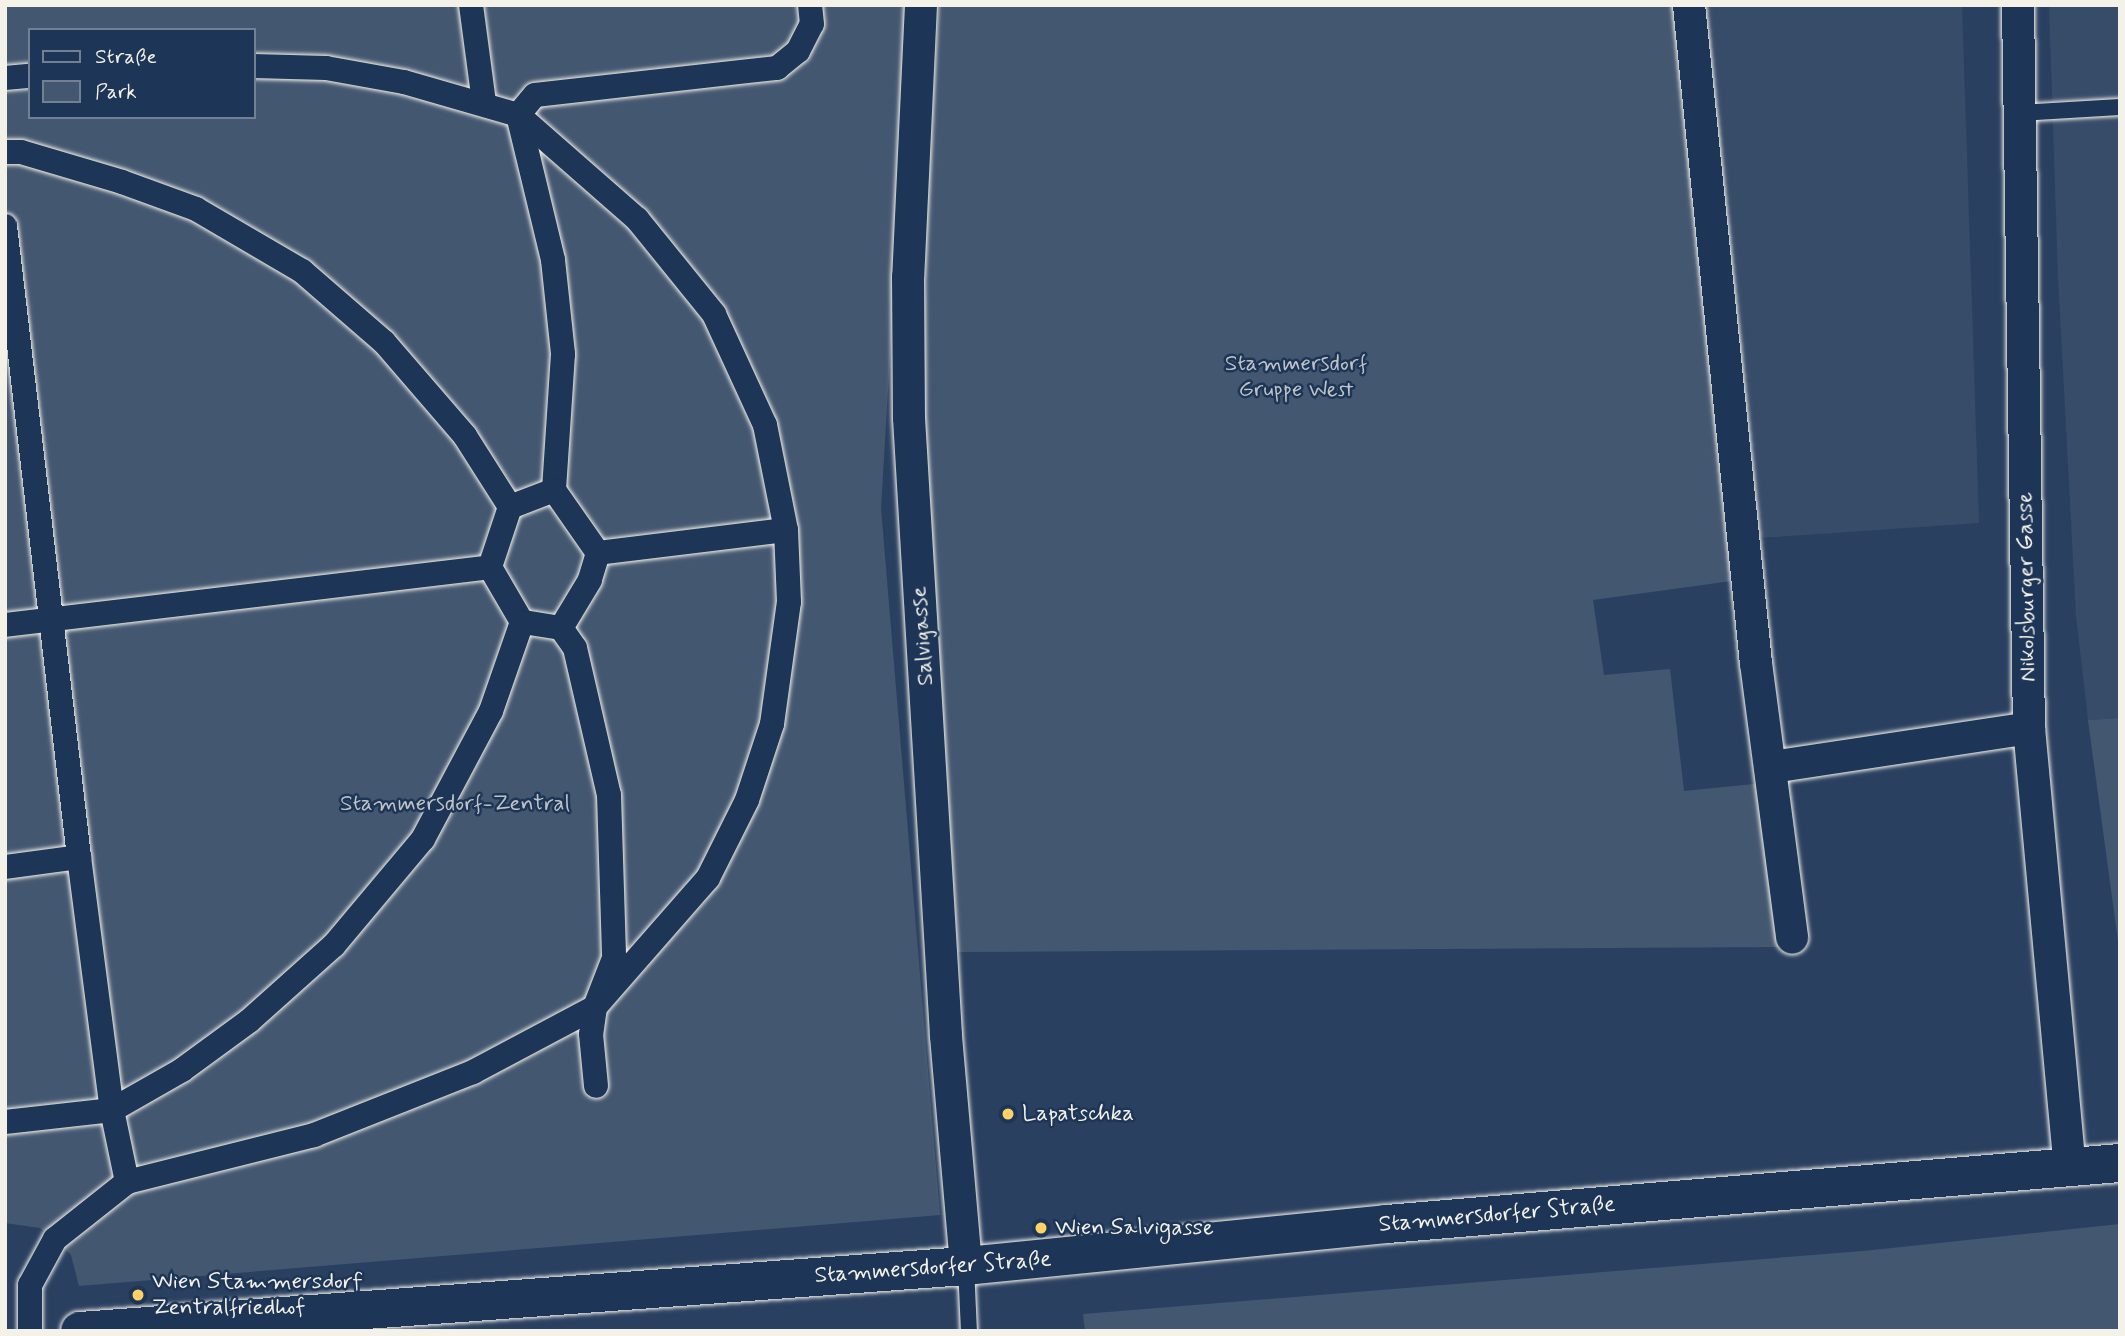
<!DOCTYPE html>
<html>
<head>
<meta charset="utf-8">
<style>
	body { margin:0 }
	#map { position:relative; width:2125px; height:1336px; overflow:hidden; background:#2a4060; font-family:Mynerve,sans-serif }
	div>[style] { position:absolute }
	.built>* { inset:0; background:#374c69 }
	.green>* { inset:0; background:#445771 }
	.roads { filter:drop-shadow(0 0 2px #f4f1e8) drop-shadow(0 0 2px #f4f1e8) }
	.service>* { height:16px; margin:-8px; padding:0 8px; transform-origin:8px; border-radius:8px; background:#1d3557 }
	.pedestrian>* { height:24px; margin:-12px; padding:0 12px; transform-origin:12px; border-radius:12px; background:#1d3557 }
	.minor>* { height:32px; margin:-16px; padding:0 16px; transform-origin:16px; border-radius:16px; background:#1d3557 }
	.secondary>* { height:38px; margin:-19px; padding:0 19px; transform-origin:19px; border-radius:19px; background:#1d3557 }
	.dots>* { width:19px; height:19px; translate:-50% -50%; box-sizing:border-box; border:4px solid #1d3557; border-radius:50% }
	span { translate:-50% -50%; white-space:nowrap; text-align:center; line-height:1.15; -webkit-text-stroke:5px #1d3557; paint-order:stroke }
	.park-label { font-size:23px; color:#bfc3c4 }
	.street-label { font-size:23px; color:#f4f1e8 }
	.poi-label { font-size:23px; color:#f4f1e8 }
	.left { translate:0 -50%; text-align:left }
	.frame { position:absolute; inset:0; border:7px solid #f4f1e8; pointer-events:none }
	.legend { position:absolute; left:28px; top:28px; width:228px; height:91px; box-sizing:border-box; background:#1d3557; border:2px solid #738091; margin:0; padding:9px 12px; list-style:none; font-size:21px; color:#f4f1e8 }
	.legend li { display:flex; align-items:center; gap:14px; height:35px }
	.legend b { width:35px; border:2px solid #738091 }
</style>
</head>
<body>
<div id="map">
	<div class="built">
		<i style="clip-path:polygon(1700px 5px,1962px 5px,1979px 523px,1760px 538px)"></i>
		<i style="clip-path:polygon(2049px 5px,2120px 5px,2120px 718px,2088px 720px,2076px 615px,2058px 276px)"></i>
	</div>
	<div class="green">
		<i style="clip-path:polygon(evenodd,5px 5px,911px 5px,881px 508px,940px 1215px,79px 1286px,71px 1255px,55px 1239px,40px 1228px,5px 1223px,5px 5px,30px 30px,254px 30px,254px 117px,30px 117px,30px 30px)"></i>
		<i style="clip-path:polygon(939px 5px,1676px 5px,1739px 580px,1593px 600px,1604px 675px,1670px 669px,1684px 791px,1764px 783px,1782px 947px,958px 952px,923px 418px,927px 199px)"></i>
		<i style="clip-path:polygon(2120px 718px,2120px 956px,2088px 720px)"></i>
		<i style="clip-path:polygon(2120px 1224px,2120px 1331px,1085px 1331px,1083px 1314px,1863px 1251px)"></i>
	</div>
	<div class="roads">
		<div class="service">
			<i style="left:2019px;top:113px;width:101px;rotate:-3.4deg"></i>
			<i style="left:966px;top:1266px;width:65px;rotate:87.4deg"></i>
		</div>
		<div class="pedestrian">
			<i style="left:471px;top:5px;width:98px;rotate:82.4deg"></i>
			<i style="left:254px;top:66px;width:72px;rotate:1.6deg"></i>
			<i style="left:326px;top:68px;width:79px;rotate:10.2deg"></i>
			<i style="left:404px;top:82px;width:119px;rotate:16.1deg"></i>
			<i style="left:518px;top:115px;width:26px;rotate:-50deg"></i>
			<i style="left:535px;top:95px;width:244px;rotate:-6.4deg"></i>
			<i style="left:777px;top:68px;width:27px;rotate:-39deg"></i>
			<i style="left:798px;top:51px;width:30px;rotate:-63deg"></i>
			<i style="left:812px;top:24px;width:19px;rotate:-96deg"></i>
			<i style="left:5px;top:78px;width:25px;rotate:-5deg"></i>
			<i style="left:518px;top:115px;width:149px;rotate:76.4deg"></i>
			<i style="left:553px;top:260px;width:95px;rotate:83.9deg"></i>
			<i style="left:563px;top:354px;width:136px;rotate:93.8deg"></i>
			<i style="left:5px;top:152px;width:16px"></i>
			<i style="left:21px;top:152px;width:105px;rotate:16.5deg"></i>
			<i style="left:122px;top:182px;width:79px;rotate:20deg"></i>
			<i style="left:196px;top:209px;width:123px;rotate:30.3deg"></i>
			<i style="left:302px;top:271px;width:108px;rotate:40.9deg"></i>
			<i style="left:384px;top:342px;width:124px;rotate:49.2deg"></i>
			<i style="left:465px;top:436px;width:84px;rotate:57.6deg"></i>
			<i style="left:5px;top:226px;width:635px;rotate:83.31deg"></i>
			<i style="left:79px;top:857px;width:255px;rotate:82.6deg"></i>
			<i style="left:112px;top:1110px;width:74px;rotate:78.2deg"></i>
			<i style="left:127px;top:1182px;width:92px;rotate:141.6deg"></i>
			<i style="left:55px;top:1239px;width:52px;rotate:118.5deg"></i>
			<i style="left:30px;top:1285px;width:46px;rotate:90deg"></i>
			<i style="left:554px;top:490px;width:77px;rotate:55.1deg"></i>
			<i style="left:598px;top:553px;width:28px;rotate:107deg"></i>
			<i style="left:590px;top:580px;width:56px;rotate:121.1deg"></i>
			<i style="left:561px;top:628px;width:39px;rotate:-171deg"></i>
			<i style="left:522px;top:622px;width:64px;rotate:-120.2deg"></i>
			<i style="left:490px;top:567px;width:63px;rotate:-71.6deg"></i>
			<i style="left:510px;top:507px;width:47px;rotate:-21.1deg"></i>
			<i style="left:598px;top:553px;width:189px;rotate:-7deg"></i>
			<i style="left:5px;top:625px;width:488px;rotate:-6.8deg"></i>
			<i style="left:561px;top:628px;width:24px;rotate:55deg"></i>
			<i style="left:575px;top:648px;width:151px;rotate:77deg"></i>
			<i style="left:609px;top:795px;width:163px;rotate:88.2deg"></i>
			<i style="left:614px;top:958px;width:53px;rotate:111.2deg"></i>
			<i style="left:595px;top:1007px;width:27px;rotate:98deg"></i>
			<i style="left:591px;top:1034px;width:52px;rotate:84.5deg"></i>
			<i style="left:5px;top:867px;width:75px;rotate:-7.7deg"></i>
			<i style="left:5px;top:1122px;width:108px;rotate:-6.4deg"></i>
			<i style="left:112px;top:1110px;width:81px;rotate:-29.7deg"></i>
			<i style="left:182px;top:1070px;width:83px;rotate:-36.2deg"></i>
			<i style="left:249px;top:1021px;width:114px;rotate:-41.8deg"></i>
			<i style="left:334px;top:945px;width:138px;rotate:-50deg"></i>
			<i style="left:423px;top:839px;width:145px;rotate:-62deg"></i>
			<i style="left:491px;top:711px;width:94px;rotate:-70.8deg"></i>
			<i style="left:127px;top:1182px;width:193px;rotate:-14.1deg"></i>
			<i style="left:314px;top:1135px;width:171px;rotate:-21.6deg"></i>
			<i style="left:473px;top:1072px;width:138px;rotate:-28deg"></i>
			<i style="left:595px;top:1007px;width:171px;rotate:-48.8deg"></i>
			<i style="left:708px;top:878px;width:87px;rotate:-63.4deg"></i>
			<i style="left:747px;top:800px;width:80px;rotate:-71.8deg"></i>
			<i style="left:772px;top:724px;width:123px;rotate:-82.1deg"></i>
			<i style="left:789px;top:602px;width:72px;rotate:-92.4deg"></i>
			<i style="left:786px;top:530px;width:107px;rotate:-101.3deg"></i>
			<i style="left:765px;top:425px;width:122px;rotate:-114.7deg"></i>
			<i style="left:714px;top:314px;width:122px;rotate:-129deg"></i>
			<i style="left:637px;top:219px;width:158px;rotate:-138.8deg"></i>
		</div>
		<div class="minor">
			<i style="left:921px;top:5px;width:272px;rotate:92.7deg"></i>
			<i style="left:908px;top:277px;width:141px;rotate:89.6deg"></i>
			<i style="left:909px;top:418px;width:619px;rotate:86.57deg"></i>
			<i style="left:946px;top:1036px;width:231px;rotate:85deg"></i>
			<i style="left:1689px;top:5px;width:661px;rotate:84.19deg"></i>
			<i style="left:1756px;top:663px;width:277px;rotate:82.5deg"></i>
			<i style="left:2018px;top:5px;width:723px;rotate:89.13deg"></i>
			<i style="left:2029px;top:728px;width:441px;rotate:84.7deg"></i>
			<i style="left:1772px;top:767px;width:260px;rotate:-8.6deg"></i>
		</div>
		<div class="secondary">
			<i style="left:80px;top:1331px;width:888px;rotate:-4.2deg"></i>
			<i style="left:966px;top:1266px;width:423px;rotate:-5.7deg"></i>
			<i style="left:1387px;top:1224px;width:736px;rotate:-4.76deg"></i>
		</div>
	</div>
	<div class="dots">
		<i style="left:1008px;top:1114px;background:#ffd166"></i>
		<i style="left:1041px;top:1228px;background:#ffd166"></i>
		<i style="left:138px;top:1295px;background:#ffd166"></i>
	</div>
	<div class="park-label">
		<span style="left:1296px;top:377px">Stammersdorf<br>Gruppe West</span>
		<span style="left:455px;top:804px">Stammersdorf-Zentral</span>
	</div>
	<div class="street-label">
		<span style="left:2027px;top:587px;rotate:-91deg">Nikolsburger Gasse</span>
		<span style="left:923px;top:636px;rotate:-94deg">Salvigasse</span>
		<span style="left:1497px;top:1215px;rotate:-5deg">Stammersdorfer Straße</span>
		<span style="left:933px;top:1268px;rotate:-4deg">Stammersdorfer Straße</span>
	</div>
	<div class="poi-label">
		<span class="left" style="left:1022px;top:1114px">Lapatschka</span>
		<span class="left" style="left:1055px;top:1228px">Wien Salvigasse</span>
		<span class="left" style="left:152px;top:1295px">Wien Stammersdorf<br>Zentralfriedhof</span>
	</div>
	<div class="frame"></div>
	<ul class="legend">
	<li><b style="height:9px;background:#1d3557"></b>Straße</li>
	<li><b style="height:19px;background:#445771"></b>Park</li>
	</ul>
</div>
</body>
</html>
